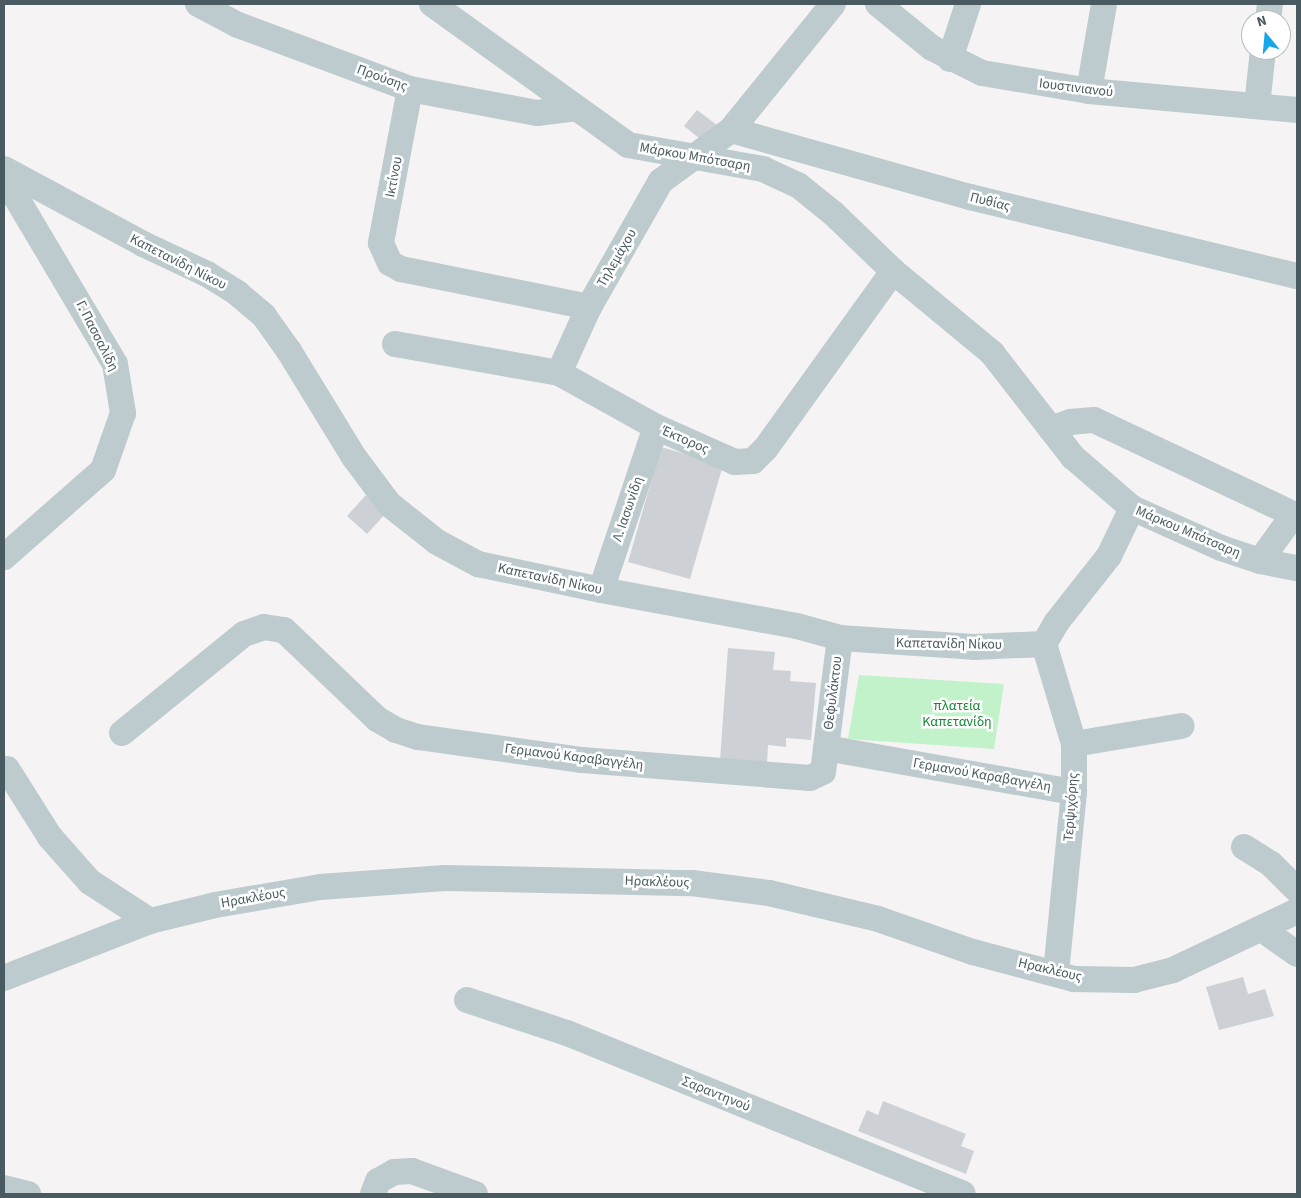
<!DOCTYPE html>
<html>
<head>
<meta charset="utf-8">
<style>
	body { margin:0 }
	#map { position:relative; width:1301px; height:1198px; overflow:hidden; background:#f5f3f3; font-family:"Source Sans 3",sans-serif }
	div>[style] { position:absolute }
	.green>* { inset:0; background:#c2f2c9 }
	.building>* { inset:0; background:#cdd1d5 }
	.minor>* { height:26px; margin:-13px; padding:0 13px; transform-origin:13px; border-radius:13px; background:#bdcbcf }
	span { translate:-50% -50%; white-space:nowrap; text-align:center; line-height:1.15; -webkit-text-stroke:5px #fff; paint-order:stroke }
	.street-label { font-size:14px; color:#495b61 }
	.park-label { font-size:14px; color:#158733 }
	.frame { position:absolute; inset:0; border:5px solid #495b61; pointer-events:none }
	.north { position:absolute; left:1241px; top:10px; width:50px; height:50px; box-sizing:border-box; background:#fff; border:1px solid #b6bdc0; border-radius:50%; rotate:343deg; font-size:14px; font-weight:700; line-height:20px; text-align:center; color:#495b61 }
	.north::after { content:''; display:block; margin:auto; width:18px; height:22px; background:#16a6ec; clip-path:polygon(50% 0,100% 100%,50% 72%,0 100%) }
</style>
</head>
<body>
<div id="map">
	<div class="green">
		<i style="clip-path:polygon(859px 675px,1004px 684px,994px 749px,848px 739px)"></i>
	</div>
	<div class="building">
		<i style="clip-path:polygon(697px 110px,717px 125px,704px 142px,684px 126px)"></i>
		<i style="clip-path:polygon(661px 447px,723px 465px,690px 579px,628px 562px)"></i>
		<i style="clip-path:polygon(366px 495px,386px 513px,367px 534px,347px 516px)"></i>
		<i style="clip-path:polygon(728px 648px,775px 652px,773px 670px,791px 671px,790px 681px,816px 683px,811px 740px,786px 738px,786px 747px,768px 745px,767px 763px,720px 760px)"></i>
		<i style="clip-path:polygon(1243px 977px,1248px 994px,1265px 989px,1274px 1016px,1219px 1030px,1206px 987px)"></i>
		<i style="clip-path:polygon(883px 1101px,966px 1134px,961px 1146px,974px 1151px,966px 1174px,858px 1131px,867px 1110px,878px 1115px)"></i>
	</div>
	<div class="minor">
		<i style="left:198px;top:4px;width:45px;rotate:27.7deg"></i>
		<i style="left:238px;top:25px;width:184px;rotate:20.4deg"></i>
		<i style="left:410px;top:89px;width:129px;rotate:10.7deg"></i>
		<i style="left:537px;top:113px;width:39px;rotate:-7deg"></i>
		<i style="left:432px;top:4px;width:241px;rotate:35.7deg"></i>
		<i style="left:628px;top:145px;width:137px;rotate:10.1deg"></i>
		<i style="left:763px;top:169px;width:38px;rotate:25deg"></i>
		<i style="left:798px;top:185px;width:46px;rotate:38.9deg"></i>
		<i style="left:834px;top:214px;width:82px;rotate:44deg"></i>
		<i style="left:893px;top:271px;width:129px;rotate:39.6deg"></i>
		<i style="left:992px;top:353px;width:132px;rotate:52.1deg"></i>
		<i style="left:1073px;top:457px;width:78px;rotate:40.8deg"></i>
		<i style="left:1132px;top:508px;width:98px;rotate:24.2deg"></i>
		<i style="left:1221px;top:548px;width:41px;rotate:18.4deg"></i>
		<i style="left:1260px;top:561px;width:38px;rotate:11deg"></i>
		<i style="left:878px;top:4px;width:70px;rotate:39.2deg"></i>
		<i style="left:932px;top:48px;width:56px;rotate:26.6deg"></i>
		<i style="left:982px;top:73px;width:109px;rotate:9.5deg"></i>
		<i style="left:1089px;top:91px;width:209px;rotate:5.2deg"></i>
		<i style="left:1268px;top:20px;width:16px;rotate:-83deg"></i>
		<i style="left:950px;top:59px;width:58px;rotate:-71.9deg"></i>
		<i style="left:410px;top:89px;width:157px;rotate:100.7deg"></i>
		<i style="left:381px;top:243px;width:22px;rotate:66deg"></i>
		<i style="left:390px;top:263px;width:13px;rotate:29deg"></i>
		<i style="left:401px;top:269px;width:192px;rotate:11.4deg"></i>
		<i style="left:1089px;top:91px;width:88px;rotate:-80.2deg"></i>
		<i style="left:1257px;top:106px;width:56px;rotate:-83.9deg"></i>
		<i style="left:731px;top:130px;width:162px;rotate:-51deg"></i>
		<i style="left:4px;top:169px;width:158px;rotate:28.3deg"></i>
		<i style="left:143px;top:244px;width:71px;rotate:25.1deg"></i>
		<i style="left:207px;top:274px;width:36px;rotate:32deg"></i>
		<i style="left:237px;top:293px;width:35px;rotate:40deg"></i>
		<i style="left:264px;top:316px;width:43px;rotate:54.5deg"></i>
		<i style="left:289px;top:351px;width:124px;rotate:58.5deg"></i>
		<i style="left:354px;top:457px;width:59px;rotate:53.3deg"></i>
		<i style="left:389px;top:504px;width:61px;rotate:38.4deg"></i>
		<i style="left:437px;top:542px;width:47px;rotate:28.2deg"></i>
		<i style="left:478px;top:564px;width:126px;rotate:11.9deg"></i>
		<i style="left:601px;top:590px;width:199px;rotate:10.4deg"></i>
		<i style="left:797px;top:626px;width:45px;rotate:15.6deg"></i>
		<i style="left:840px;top:638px;width:134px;rotate:3.8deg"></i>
		<i style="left:974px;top:647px;width:70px;rotate:-2.5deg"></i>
		<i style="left:4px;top:177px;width:217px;rotate:59.3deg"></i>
		<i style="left:115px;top:364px;width:50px;rotate:80.7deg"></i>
		<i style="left:123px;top:413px;width:60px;rotate:109.3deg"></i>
		<i style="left:103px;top:470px;width:132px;rotate:138.7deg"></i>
		<i style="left:395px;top:344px;width:167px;rotate:10deg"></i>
		<i style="left:559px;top:373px;width:111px;rotate:29.1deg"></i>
		<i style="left:656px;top:427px;width:86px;rotate:23.9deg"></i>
		<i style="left:735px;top:462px;width:18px;rotate:-3deg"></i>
		<i style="left:753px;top:461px;width:18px;rotate:-45deg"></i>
		<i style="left:766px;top:448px;width:218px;rotate:-54.3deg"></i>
		<i style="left:559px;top:373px;width:72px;rotate:-65.6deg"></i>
		<i style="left:589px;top:307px;width:145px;rotate:-60.3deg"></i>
		<i style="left:661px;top:181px;width:87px;rotate:-36.1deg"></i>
		<i style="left:731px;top:130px;width:248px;rotate:15.7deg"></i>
		<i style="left:970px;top:197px;width:336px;rotate:13.6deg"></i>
		<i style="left:1051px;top:429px;width:20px;rotate:-20deg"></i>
		<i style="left:1070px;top:422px;width:24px;rotate:-5deg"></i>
		<i style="left:1094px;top:420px;width:225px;rotate:25.3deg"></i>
		<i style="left:1260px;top:561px;width:58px;rotate:-54.1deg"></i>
		<i style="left:601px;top:590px;width:172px;rotate:-71.4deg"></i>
		<i style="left:1044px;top:644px;width:104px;rotate:73.3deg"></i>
		<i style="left:1074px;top:744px;width:48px;rotate:90deg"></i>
		<i style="left:1074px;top:792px;width:182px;rotate:95.7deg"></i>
		<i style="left:1044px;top:644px;width:24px;rotate:-60deg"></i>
		<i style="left:1056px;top:623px;width:85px;rotate:-51.7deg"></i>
		<i style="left:1109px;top:556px;width:53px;rotate:-64.4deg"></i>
		<i style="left:122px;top:733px;width:157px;rotate:-39.1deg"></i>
		<i style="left:244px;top:634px;width:21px;rotate:-19deg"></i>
		<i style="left:264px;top:627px;width:20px;rotate:9deg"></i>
		<i style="left:284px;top:630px;width:129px;rotate:43.7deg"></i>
		<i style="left:377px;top:719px;width:22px;rotate:30deg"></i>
		<i style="left:396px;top:730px;width:23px;rotate:18deg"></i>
		<i style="left:418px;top:737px;width:166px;rotate:8deg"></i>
		<i style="left:582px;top:760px;width:229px;rotate:4.5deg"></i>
		<i style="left:810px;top:778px;width:14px;rotate:-25deg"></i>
		<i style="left:823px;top:772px;width:135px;rotate:-82.8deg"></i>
		<i style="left:1074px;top:744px;width:109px;rotate:-9.5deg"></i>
		<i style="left:826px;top:748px;width:252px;rotate:10.1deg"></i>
		<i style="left:7px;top:769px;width:80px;rotate:57.7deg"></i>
		<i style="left:50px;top:837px;width:60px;rotate:48.4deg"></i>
		<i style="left:90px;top:882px;width:72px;rotate:33deg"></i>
		<i style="left:1244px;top:847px;width:32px;rotate:32deg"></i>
		<i style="left:1271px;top:864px;width:37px;rotate:45deg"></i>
		<i style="left:1263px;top:930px;width:42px;rotate:35.2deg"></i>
		<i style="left:4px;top:978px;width:157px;rotate:-21.3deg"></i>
		<i style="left:150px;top:921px;width:67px;rotate:-13.8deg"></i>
		<i style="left:215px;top:905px;width:107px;rotate:-9.7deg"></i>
		<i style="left:320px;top:887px;width:125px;rotate:-4.1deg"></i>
		<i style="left:445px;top:878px;width:247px;rotate:1.2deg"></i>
		<i style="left:692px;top:883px;width:78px;rotate:7.4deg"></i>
		<i style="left:769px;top:893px;width:112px;rotate:13.4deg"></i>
		<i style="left:878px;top:919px;width:101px;rotate:19.2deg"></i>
		<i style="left:973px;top:952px;width:105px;rotate:15deg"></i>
		<i style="left:1074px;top:979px;width:60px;rotate:1deg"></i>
		<i style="left:1134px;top:980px;width:40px;rotate:-14.4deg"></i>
		<i style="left:1173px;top:970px;width:137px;rotate:-25.4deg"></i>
		<i style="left:467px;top:1000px;width:105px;rotate:18.3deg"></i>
		<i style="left:567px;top:1033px;width:427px;rotate:22.1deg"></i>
		<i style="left:4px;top:1188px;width:25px;rotate:14deg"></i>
		<i style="left:373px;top:1194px;width:14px;rotate:-69deg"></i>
		<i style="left:378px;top:1181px;width:18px;rotate:-29deg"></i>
		<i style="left:394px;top:1172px;width:18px;rotate:-3deg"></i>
		<i style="left:412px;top:1171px;width:67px;rotate:20.1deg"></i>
	</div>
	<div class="street-label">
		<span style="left:382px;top:78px;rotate:20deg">Προύσης</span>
		<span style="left:1076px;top:88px;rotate:7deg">Ιουστινιανού</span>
		<span style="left:695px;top:157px;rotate:10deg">Μάρκου Μπότσαρη</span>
		<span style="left:394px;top:177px;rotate:-79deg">Ικτίνου</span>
		<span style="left:990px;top:202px;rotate:14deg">Πυθίας</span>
		<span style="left:617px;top:258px;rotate:-60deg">Τηλεμάχου</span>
		<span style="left:178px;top:262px;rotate:27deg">Καπετανίδη Νίκου</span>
		<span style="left:97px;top:336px;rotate:63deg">Γ. Πασσαλίδη</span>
		<span style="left:685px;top:440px;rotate:24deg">Έκτορος</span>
		<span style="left:628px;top:509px;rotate:-71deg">Λ. Ιασωνίδη</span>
		<span style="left:1188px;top:532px;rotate:23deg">Μάρκου Μπότσαρη</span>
		<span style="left:550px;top:579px;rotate:12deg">Καπετανίδη Νίκου</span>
		<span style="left:949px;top:644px;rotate:1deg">Καπετανίδη Νίκου</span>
		<span style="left:833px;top:693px;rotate:-83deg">Θεφυλάκτου</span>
		<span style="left:574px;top:757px;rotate:7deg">Γερμανού Καραβαγγέλη</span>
		<span style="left:982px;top:775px;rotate:10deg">Γερμανού Καραβαγγέλη</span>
		<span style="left:1071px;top:807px;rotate:-86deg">Τερψιχόρης</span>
		<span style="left:657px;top:882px;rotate:2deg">Ηρακλέους</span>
		<span style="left:253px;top:898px;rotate:-10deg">Ηρακλέους</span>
		<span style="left:1050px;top:970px;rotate:13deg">Ηρακλέους</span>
		<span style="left:716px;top:1094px;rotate:22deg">Σαραντηνού</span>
	</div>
	<div class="park-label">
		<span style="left:957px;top:714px">πλατεία<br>Καπετανίδη</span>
	</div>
	<div class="frame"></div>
	<div class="north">N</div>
</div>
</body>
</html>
